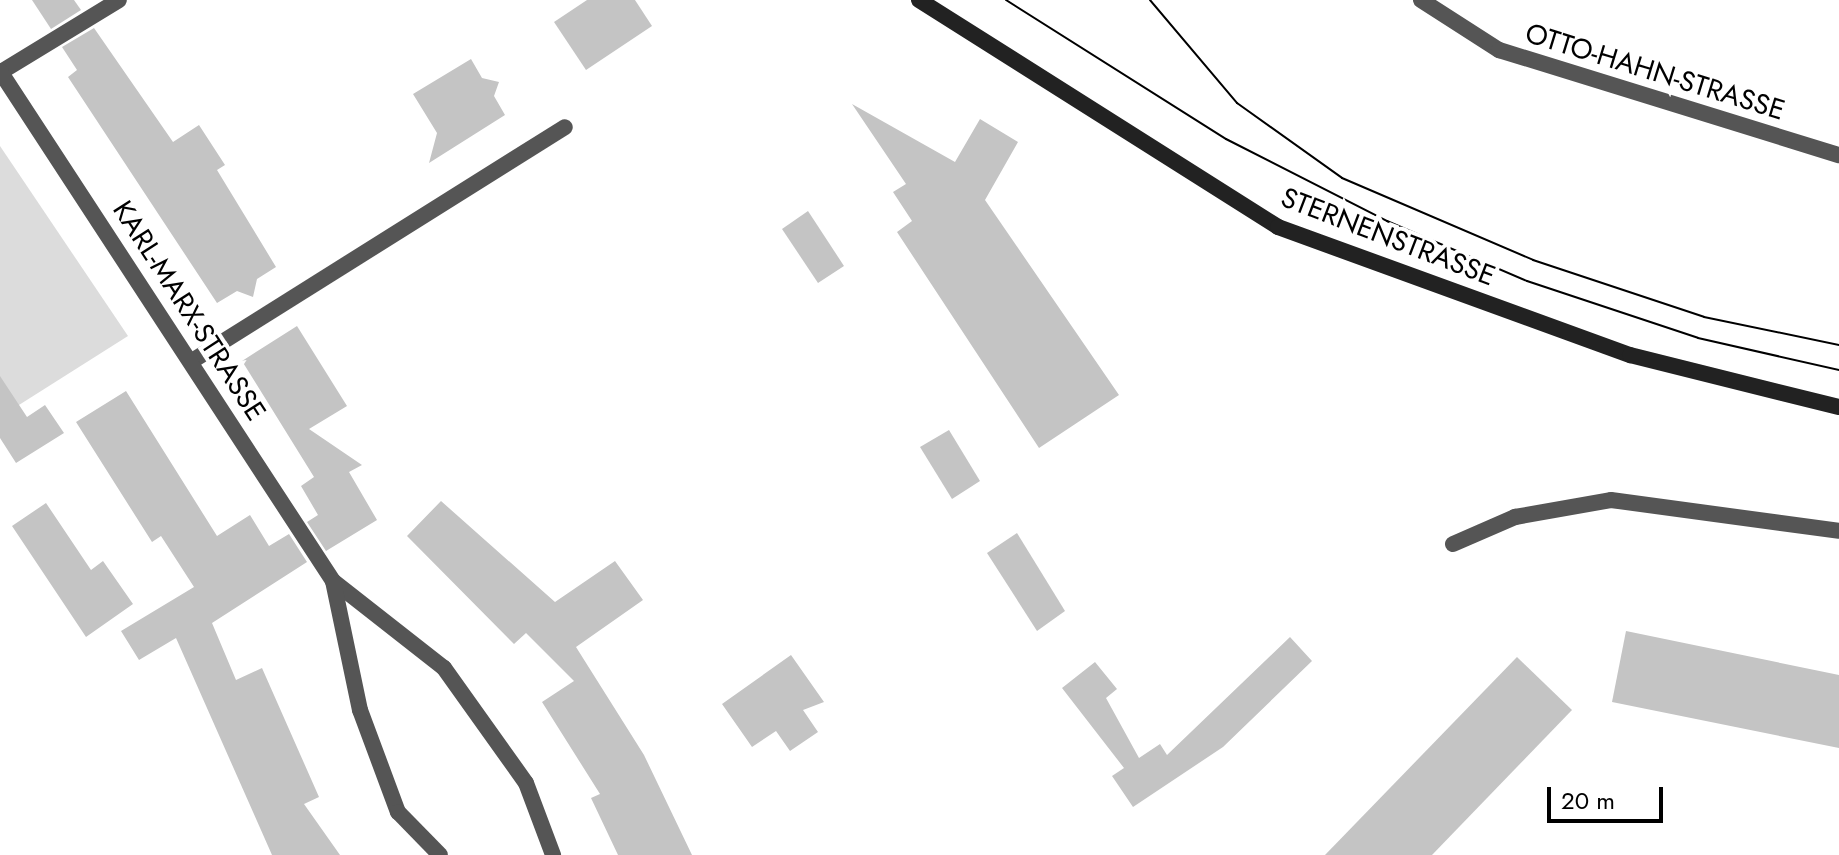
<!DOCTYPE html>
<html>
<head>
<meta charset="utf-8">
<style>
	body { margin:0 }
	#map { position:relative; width:1839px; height:855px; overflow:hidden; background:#fff; font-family:Jost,sans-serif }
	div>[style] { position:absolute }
	.green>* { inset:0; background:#dcdcdc }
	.building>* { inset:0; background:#c4c4c4 }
	.lane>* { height:16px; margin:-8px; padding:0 8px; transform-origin:8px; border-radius:8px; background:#555 }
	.street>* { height:16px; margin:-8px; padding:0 8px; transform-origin:8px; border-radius:8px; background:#555 }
	.secondary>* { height:16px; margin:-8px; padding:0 8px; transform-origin:8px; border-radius:8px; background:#222 }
	.tram>* { height:2px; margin:-1px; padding:0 1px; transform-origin:1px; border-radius:1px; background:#000 }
	span { translate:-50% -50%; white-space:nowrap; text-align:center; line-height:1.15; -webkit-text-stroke:8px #fff; paint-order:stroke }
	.street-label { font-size:28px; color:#000 }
	.scale { position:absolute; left:1547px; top:787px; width:116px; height:36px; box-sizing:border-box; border:4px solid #000; border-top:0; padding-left:10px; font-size:24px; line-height:28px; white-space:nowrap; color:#000; -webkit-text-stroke:6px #fff; paint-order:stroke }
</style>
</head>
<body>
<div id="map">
	<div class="green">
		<i style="clip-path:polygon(0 146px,128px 336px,0 417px)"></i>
	</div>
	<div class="building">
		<i style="clip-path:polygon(32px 0,74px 0,81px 10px,51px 29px)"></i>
		<i style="clip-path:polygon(587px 0,635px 0,652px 26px,586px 70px,554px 22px)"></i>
		<i style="clip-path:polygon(94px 28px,173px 142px,199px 125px,225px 165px,217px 170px,276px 267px,257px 279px,253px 297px,237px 291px,217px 303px,68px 77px,77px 70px,62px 47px)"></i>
		<i style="clip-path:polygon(471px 59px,482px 78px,499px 82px,494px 96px,505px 115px,429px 163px,437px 133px,413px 94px)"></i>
		<i style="clip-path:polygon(852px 104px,955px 162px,980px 119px,1018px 142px,985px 200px,1119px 395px,1039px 448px,897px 232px,912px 221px,893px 192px,906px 184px)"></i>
		<i style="clip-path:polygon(808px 211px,844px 266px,818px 283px,782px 229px)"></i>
		<i style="clip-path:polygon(297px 326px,347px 406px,309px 429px,362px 465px,349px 472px,377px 520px,326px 551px,307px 522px,318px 515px,301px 486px,314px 477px,242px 361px)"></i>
		<i style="clip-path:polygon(0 376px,27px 417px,45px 405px,64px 433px,16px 463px,0 438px)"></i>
		<i style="clip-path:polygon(126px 391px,217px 536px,250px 515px,269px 546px,289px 534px,307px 562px,212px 623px,236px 680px,262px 668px,319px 797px,304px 804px,340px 855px,272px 855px,176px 638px,139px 660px,121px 631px,194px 587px,161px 536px,152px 542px,76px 422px)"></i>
		<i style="clip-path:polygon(949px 430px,980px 481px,952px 499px,920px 447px)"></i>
		<i style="clip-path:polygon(441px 501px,555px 602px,615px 561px,643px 600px,576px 647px,644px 755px,692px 855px,618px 855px,591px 798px,600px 794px,542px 702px,574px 681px,526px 633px,514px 644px,407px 536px)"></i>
		<i style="clip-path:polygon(46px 503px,91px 570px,103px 561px,133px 604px,86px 637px,12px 526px)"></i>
		<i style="clip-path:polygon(1017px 533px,1065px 611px,1037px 631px,987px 553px)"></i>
		<i style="clip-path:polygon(1626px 631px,1839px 675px,1839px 748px,1612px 702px)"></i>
		<i style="clip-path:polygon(1290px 637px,1312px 661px,1223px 747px,1133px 807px,1112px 776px,1124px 768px,1062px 688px,1095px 662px,1117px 689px,1106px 698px,1139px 758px,1160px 744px,1167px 755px)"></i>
		<i style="clip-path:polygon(791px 655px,824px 702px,803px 710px,818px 732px,790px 751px,776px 731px,752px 747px,722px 704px)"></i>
		<i style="clip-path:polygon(1517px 657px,1572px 710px,1432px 855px,1325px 855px)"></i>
	</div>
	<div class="lane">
		<i style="left:1px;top:72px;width:138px;rotate:-31.4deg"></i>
		<i style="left:192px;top:361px;width:440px;rotate:-32.1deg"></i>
		<i style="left:1453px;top:544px;width:68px;rotate:-23.5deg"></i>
	</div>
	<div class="street">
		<i style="left:1421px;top:0;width:93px;rotate:32.7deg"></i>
		<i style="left:1499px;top:50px;width:356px;rotate:17.2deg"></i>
		<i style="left:0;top:71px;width:609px;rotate:56.86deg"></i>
		<i style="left:333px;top:581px;width:141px;rotate:38.1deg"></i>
		<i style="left:444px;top:668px;width:141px;rotate:54.5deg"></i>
		<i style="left:526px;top:783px;width:77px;rotate:69.4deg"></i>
		<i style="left:1515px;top:517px;width:97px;rotate:-10deg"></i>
		<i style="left:1611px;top:500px;width:230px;rotate:7.7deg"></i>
		<i style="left:333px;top:581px;width:132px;rotate:78.2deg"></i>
		<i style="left:360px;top:710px;width:109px;rotate:69.6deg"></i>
		<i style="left:398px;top:812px;width:60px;rotate:45.7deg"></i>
	</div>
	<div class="secondary">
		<i style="left:919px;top:0;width:425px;rotate:32.3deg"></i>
		<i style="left:1278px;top:227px;width:375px;rotate:20deg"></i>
		<i style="left:1630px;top:355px;width:215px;rotate:14deg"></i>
	</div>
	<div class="tram">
		<i style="left:1006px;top:0;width:260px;rotate:32.3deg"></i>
		<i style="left:1226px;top:139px;width:181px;rotate:27deg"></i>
		<i style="left:1387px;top:221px;width:152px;rotate:23.2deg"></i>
		<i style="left:1527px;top:281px;width:180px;rotate:18.4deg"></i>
		<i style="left:1698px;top:338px;width:145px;rotate:12.8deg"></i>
		<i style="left:1150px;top:0;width:135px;rotate:49.8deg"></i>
		<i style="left:1237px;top:103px;width:129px;rotate:35.5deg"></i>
		<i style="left:1342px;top:178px;width:208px;rotate:23.2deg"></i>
		<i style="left:1533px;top:260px;width:180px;rotate:18.4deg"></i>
		<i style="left:1704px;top:317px;width:138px;rotate:11.7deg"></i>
	</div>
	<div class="street-label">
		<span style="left:1655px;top:72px;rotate:17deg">OTTO-HAHN-STRASSE</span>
		<span style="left:1388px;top:237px;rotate:21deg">STERNENSTRASSE</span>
		<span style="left:189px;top:311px;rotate:57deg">KARL-MARX-STRASSE</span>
	</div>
	<div class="scale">20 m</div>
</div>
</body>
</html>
